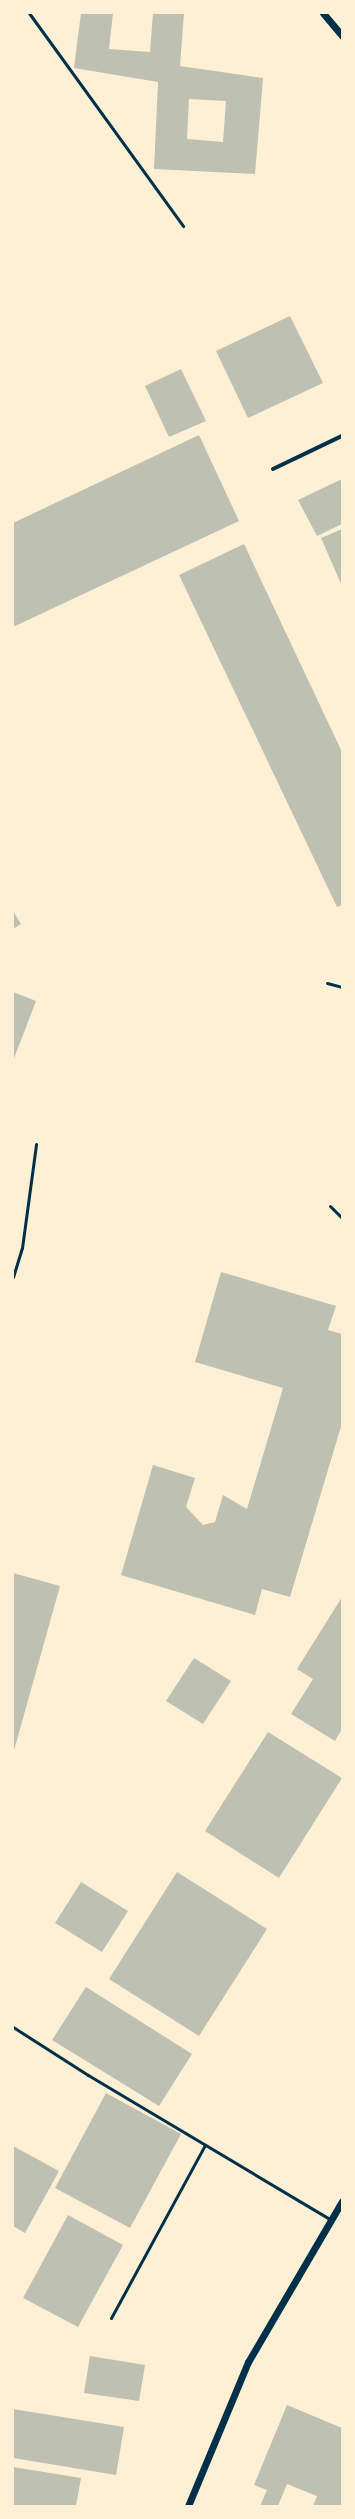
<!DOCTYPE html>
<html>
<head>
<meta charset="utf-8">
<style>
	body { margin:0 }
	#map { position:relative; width:355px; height:2519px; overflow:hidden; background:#fdf0d5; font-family:Jost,sans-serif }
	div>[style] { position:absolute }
	.building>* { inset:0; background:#bec0b2 }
	.service>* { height:3px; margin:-1.5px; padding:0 1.5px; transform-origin:1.5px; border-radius:1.5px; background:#003049 }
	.minor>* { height:4px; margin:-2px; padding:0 2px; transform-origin:2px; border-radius:2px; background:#003049 }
	.tertiary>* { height:7px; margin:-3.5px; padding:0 3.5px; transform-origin:3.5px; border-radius:3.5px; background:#003049 }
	span { translate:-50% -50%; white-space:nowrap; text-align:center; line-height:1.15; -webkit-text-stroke:4px #fdf0d5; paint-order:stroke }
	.frame { position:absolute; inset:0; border:14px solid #fdf0d5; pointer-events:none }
</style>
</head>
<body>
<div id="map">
	<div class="building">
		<i style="clip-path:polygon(evenodd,81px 13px,113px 13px,109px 49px,150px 52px,153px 13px,184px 13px,180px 66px,263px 78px,255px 174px,154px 169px,158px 82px,74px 68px,81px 13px,189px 99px,226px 101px,223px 142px,187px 139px,189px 99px)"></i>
		<i style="clip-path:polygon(290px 316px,323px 383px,248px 418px,216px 351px)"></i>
		<i style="clip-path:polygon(181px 369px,206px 421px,169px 437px,145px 386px)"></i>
		<i style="clip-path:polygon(199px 435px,239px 521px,13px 627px,13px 523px)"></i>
		<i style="clip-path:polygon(342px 479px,342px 524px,317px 536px,298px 500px)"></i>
		<i style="clip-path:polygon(342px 529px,342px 586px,321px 538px)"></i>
		<i style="clip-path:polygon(244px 544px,342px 752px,342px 905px,337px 907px,179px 575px)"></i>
		<i style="clip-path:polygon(13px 911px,21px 924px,13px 929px)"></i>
		<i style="clip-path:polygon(13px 992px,36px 1001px,13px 1061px)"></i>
		<i style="clip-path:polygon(221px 1272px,336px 1306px,328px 1330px,342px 1334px,342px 1423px,290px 1597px,262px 1589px,255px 1615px,121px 1575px,153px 1465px,195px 1478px,186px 1507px,203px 1525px,215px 1522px,223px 1495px,247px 1509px,283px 1388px,195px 1362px)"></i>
		<i style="clip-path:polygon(13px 1573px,60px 1586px,13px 1754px)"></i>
		<i style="clip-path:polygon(342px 1597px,342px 1729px,335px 1741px,291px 1714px,313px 1679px,297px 1669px)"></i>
		<i style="clip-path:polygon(194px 1658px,231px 1681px,203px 1724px,166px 1701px)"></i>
		<i style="clip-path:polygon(268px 1732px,342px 1778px,279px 1878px,205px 1831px)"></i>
		<i style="clip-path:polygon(177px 1872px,267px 1929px,199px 2036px,109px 1979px)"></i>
		<i style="clip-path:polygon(81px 1882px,128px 1911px,102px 1952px,55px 1923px)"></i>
		<i style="clip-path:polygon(86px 1987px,192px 2054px,159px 2106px,52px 2040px)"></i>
		<i style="clip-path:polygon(106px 2093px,181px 2134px,130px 2228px,55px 2188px)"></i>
		<i style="clip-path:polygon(13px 2146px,59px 2171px,25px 2233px,13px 2226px)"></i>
		<i style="clip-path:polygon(68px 2215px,123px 2245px,78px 2327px,23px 2298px)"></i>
		<i style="clip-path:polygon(90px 2356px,145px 2365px,139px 2401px,84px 2393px)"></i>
		<i style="clip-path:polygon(287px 2405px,342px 2428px,342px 2506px,313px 2506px,317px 2496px,287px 2484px,278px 2506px,260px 2506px,267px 2490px,254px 2485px)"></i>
		<i style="clip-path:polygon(13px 2409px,124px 2427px,116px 2475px,13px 2458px)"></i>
		<i style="clip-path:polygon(13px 2467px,81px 2478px,76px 2506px,13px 2506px)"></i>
	</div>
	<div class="service">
		<i style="left:29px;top:13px;width:263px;rotate:54.1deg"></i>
		<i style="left:327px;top:983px;width:16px;rotate:15deg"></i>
		<i style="left:330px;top:1206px;width:17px;rotate:45deg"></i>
		<i style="left:13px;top:1277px;width:30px;rotate:-73deg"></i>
		<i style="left:22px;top:1248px;width:105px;rotate:-82.3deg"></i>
		<i style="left:13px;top:2027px;width:89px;rotate:32.6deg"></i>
		<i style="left:88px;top:2075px;width:283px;rotate:30.8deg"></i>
		<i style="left:111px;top:2318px;width:197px;rotate:-61.5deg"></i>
	</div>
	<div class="minor">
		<i style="left:273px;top:469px;width:76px;rotate:-25.6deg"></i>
	</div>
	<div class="tertiary">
		<i style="left:323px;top:13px;width:30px;rotate:50deg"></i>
		<i style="left:188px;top:2506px;width:156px;rotate:-67.4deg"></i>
		<i style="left:248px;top:2362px;width:186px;rotate:-59.7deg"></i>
	</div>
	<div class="frame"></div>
</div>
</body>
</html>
